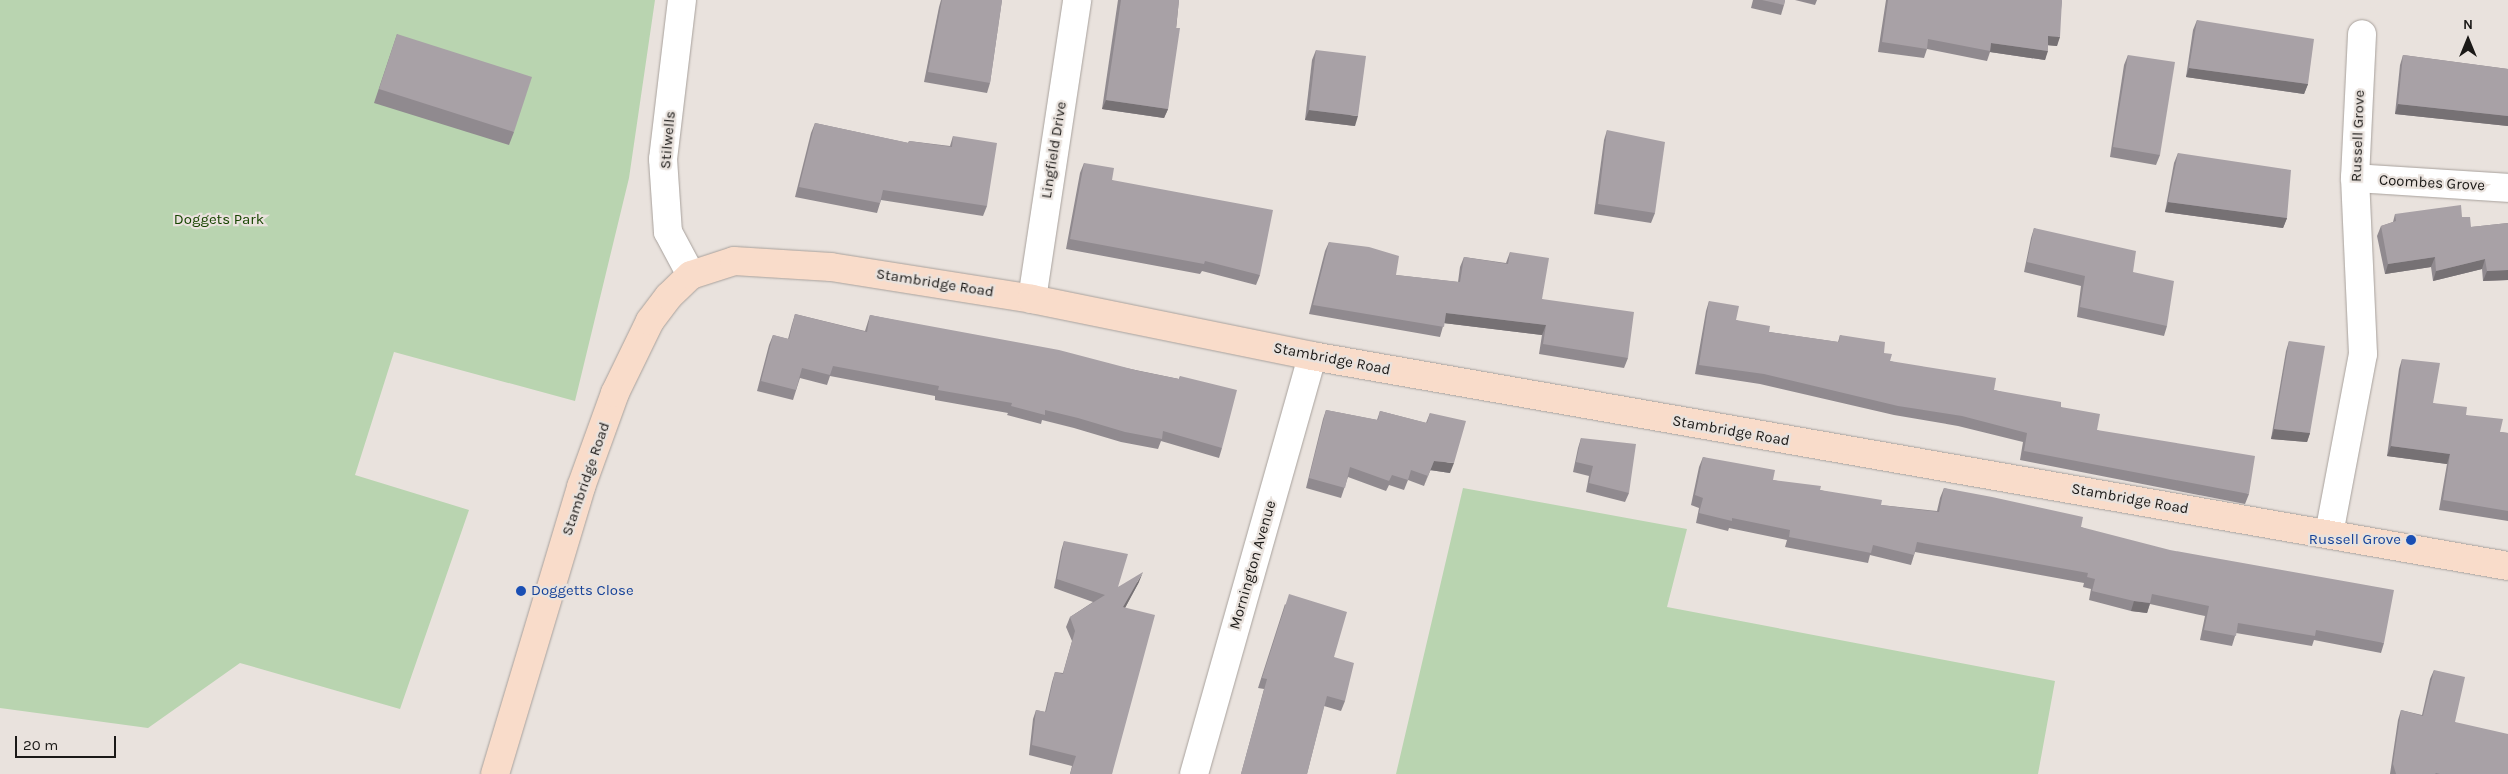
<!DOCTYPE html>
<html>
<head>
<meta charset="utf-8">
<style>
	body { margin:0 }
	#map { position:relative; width:2508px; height:774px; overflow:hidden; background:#e9e2dd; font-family:Karla,sans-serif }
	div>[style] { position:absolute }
	.green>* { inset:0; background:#b9d4b0 }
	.roads { filter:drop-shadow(0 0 1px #a8a19c) drop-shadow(0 0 1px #a8a19c) }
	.street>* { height:28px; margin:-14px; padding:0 14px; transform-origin:14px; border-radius:14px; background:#fff }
	.secondary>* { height:28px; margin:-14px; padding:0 14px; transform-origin:14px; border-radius:14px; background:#f9dcca }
	.wall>* { inset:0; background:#908a8f }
	.shaded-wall>* { inset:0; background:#767174 }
	.building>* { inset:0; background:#a8a1a6 }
	.dots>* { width:14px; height:14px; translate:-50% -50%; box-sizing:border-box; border:2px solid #e9e2dd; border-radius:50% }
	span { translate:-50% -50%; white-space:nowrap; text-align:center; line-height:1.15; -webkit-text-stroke:4.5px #e9e2dd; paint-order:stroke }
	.street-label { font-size:15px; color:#1b1917 }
	.park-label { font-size:15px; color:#174400 }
	.transit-label { font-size:15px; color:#164399 }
	.right { translate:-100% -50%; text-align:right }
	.left { translate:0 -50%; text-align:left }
	.north { position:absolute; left:2443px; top:15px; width:50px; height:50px; -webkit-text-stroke:4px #e9e2dd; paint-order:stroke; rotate:0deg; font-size:14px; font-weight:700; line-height:20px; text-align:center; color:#1b1917 }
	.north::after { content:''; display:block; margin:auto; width:18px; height:22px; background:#1b1917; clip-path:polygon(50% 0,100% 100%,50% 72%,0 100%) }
	.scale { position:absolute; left:15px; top:736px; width:101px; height:22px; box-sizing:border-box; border:2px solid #1b1917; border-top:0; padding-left:6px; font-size:15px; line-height:18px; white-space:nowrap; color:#1b1917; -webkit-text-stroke:4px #e9e2dd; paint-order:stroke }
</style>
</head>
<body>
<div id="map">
	<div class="green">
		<i style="clip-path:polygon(0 0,655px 0,629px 178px,575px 401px,394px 352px,355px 475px,469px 510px,400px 709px,240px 663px,148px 728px,0 708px)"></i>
		<i style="clip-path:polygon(1463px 488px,1687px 529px,1667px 607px,2055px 681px,2038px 774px,1396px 774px)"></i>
	</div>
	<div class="roads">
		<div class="street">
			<i style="left:682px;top:0;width:160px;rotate:96.8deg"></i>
			<i style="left:663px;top:159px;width:73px;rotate:86.1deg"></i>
			<i style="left:668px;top:232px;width:49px;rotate:61.9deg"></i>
			<i style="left:2355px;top:178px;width:153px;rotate:3.7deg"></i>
			<i style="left:1032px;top:299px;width:302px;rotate:-81.4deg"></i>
			<i style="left:2329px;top:534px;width:183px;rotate:-79.3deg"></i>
			<i style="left:2363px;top:354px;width:176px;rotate:-92.6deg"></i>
			<i style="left:2355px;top:178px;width:144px;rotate:-87.2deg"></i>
			<i style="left:1194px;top:774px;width:434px;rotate:-74.2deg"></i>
		</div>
		<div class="secondary">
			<i style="left:495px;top:774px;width:300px;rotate:-73.3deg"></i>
			<i style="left:581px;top:487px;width:100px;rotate:-70.1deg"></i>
			<i style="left:615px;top:393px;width:80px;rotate:-64.1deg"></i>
			<i style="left:650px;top:321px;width:31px;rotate:-53deg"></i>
			<i style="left:669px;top:296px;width:30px;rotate:-44deg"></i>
			<i style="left:691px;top:275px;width:45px;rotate:-18deg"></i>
			<i style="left:734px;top:261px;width:97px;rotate:3.5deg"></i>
			<i style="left:831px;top:267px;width:204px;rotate:9deg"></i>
			<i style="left:1032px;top:299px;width:286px;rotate:11.5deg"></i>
			<i style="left:1312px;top:356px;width:1214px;rotate:9.96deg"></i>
		</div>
	</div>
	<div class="wall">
		<i style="clip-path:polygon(941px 0,1002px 0,990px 83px,987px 93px,924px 82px,939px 7px)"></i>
		<i style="clip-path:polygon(1118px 0,1179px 0,1168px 109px,1164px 118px,1102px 109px)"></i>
		<i style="clip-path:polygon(1753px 0,1785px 0,1784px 5px,1781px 15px,1751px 8px)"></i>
		<i style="clip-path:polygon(1795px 0,1817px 0,1815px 5px)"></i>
		<i style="clip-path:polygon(1886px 0,2062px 0,2057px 46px,2048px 45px,2045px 60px,1990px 52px,1987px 61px,1927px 49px,1924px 58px,1878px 52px)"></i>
		<i style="clip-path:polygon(2197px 20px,2308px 84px,2304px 94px,2186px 77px,2193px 30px)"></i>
		<i style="clip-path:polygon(397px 34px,514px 132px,509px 145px,374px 103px)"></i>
		<i style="clip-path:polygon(1316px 50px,1355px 126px,1305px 120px,1312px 60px)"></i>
		<i style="clip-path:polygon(2128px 55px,2160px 155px,2156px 165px,2110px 157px,2124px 65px)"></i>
		<i style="clip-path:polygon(2403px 55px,2508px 69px,2508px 126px,2395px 114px,2400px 65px)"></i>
		<i style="clip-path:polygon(815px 123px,908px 143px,909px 141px,950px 146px,953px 136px,987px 206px,983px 216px,881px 200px,877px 213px,795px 197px,811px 133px)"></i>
		<i style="clip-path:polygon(1607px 130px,1655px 213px,1651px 223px,1594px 214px,1604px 140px)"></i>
		<i style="clip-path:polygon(2178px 153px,2287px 218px,2283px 228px,2165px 212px,2174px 163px)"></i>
		<i style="clip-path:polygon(1084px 163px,1112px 180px,1260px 275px,1256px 285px,1202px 271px,1200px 274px,1066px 249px,1080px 173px)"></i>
		<i style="clip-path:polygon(2395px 214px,2462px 217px,2471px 227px,2508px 223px,2508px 280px,2483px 281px,2482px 269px,2433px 281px,2431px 267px,2385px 274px,2377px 236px,2381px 226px,2393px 222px)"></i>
		<i style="clip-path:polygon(2034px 228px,2133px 272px,2167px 326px,2164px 336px,2077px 317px,2081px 286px,2024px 272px,2031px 238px)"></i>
		<i style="clip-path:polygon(1329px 242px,1396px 275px,1458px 282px,1460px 267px,1464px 257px,1506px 263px,1510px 252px,1542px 299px,1628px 358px,1624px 368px,1539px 354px,1542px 335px,1444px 323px,1440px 337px,1309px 314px,1325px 251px)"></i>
		<i style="clip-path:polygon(1709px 301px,1736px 320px,1769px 332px,1838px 342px,1840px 335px,1884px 353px,1890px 361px,1994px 390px,2061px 407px,2097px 430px,2249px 494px,2245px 504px,2020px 460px,2023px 442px,1958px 426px,1894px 415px,1760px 384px,1695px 374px,1706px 311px)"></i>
		<i style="clip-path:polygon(795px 314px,865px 331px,870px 315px,1179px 379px,1180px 376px,1222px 448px,1219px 458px,1161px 441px,1158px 449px,1121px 442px,1074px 428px,1042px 420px,1041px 424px,1007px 415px,1008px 413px,935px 400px,935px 396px,830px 376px,827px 385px,800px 378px,793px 400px,757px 391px,769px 345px,773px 335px,788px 339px,792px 324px)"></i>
		<i style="clip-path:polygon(2289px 341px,2310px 433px,2307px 442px,2271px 439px,2286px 351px)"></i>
		<i style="clip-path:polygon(2402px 359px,2433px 403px,2466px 415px,2500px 432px,2508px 433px,2508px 521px,2439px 510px,2447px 464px,2387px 456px,2399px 369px)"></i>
		<i style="clip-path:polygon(1326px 410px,1377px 420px,1380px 411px,1426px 423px,1430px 413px,1450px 473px,1430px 470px,1424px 486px,1408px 480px,1404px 490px,1389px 485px,1386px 491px,1348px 477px,1341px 498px,1306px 488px,1323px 419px)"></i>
		<i style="clip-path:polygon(1581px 438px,1629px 493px,1625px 502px,1586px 492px,1589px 476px,1573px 472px,1578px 448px)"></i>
		<i style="clip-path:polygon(1703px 457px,1773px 480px,1820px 490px,1881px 505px,1937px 511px,1940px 498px,1944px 488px,2081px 527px,2384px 643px,2381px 653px,2314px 640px,2312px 646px,2236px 633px,2232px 646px,2200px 640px,2205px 616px,2150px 604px,2147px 613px,2131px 611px,2089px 600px,2091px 589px,2083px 587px,2084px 583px,1915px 552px,1911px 565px,1870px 555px,1868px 563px,1785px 547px,1787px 540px,1729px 528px,1728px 531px,1696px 523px,1699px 508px,1691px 505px,1699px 467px)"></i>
		<i style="clip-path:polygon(1064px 541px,1118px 587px,1139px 582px,1125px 608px,1112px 774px,1070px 774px,1072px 766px,1029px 755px,1033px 719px,1036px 710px,1045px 712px,1052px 682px,1055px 672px,1063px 673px,1072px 641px,1066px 627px,1070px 617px,1093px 602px,1054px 588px,1061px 551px)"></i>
		<i style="clip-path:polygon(1285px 604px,1334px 657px,1345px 701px,1341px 711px,1324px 706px,1307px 774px,1241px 774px,1264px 689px,1258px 688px)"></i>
		<i style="clip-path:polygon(2434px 670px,2455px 722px,2508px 774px,2390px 774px,2398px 720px,2401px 710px,2422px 715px,2430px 679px)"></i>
	</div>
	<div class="shaded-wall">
		<i style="clip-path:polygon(2048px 36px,2060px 37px,2057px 46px,2045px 45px)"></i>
		<i style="clip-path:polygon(1991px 43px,2048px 51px,2045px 60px,1990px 52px)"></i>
		<i style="clip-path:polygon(2189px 68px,2308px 84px,2304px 94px,2186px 77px)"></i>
		<i style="clip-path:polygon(1106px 100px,1168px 109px,1164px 118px,1102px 109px)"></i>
		<i style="clip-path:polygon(2398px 104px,2508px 116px,2508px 126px,2395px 114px)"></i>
		<i style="clip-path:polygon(1309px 110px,1358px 116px,1355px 126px,1305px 120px)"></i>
		<i style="clip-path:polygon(2168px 202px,2287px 218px,2283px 228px,2165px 212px)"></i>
		<i style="clip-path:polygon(2435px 257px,2431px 267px,2385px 274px,2388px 264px)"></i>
		<i style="clip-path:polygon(2485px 259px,2482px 269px,2433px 281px,2436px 271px)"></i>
		<i style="clip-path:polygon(2508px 270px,2508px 280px,2483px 281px,2487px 271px)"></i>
		<i style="clip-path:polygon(1446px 313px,1546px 325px,1542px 335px,1443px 323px)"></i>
		<i style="clip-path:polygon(2274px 429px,2310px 433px,2307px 442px,2271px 439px)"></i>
		<i style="clip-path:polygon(2391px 446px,2450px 454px,2447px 464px,2387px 456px)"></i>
		<i style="clip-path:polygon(1434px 461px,1454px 463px,1450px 473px,1430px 470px,1424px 486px)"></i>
		<i style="clip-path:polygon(1143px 572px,1139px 582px,1120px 617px,1123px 607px)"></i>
		<i style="clip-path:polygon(2134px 601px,2150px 603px,2147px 613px,2131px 611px)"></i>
	</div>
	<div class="building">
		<i style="clip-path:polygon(942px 0,1002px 0,990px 83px,928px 72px)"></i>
		<i style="clip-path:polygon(1121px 0,1179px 0,1176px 28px,1180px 28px,1168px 109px,1106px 100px)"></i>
		<i style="clip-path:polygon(1762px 0,1785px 0,1784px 5px)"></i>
		<i style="clip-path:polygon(1888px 0,2062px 0,2060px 37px,2048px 36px,2048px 51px,1991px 43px,1990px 51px,1928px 39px,1927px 49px,1882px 42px)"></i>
		<i style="clip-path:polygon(2197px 20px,2314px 39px,2308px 84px,2189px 68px)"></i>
		<i style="clip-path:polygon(397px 34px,532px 77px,514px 132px,379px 89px)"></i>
		<i style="clip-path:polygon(1316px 50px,1366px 56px,1358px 116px,1309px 110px)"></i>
		<i style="clip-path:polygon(2128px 55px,2175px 62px,2160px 155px,2113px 147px)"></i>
		<i style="clip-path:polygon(2403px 55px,2508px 69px,2508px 116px,2398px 104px)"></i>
		<i style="clip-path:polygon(815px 123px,909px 143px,909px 141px,952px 147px,953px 136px,997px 143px,987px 206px,883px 190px,880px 203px,799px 187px)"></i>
		<i style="clip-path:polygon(1607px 130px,1665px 142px,1655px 213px,1598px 204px)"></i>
		<i style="clip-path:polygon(2178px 153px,2291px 170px,2287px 218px,2168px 202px)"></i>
		<i style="clip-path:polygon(1084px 163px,1114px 168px,1112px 180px,1273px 210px,1260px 275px,1205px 261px,1204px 264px,1070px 239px)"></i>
		<i style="clip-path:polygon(2461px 205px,2462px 217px,2470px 217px,2471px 227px,2508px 223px,2508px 270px,2487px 271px,2485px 259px,2436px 271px,2435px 257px,2388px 264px,2381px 226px,2396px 221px,2395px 214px)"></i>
		<i style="clip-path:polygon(2034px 228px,2136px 251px,2133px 272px,2174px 281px,2167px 326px,2080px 307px,2085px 276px,2027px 262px)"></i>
		<i style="clip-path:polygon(1329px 242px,1369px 247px,1399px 256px,1396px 275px,1460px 282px,1464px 257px,1508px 264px,1510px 252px,1549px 258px,1542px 299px,1634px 312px,1628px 358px,1543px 344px,1546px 325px,1446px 313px,1444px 327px,1313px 305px)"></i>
		<i style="clip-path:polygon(1709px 301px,1739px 306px,1736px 320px,1770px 326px,1769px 332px,1839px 342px,1840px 335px,1885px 342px,1884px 353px,1892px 354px,1890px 361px,1996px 378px,1994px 390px,2061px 402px,2061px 407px,2100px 414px,2097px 430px,2255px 456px,2249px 494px,2024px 451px,2027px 433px,1962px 416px,1898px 406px,1764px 374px,1699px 365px)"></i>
		<i style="clip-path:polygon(795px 314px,867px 332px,870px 315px,1059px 350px,1139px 371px,1179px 379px,1180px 376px,1237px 390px,1222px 448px,1163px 431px,1162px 439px,1125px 432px,1078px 418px,1045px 410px,1045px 415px,1011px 406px,1012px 403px,938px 390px,939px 386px,833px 366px,830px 375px,802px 368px,796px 390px,761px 381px,773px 335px,789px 339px)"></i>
		<i style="clip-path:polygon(2289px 341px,2325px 346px,2310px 433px,2274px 429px)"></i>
		<i style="clip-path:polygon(2402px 359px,2440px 363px,2433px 403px,2467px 407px,2466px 415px,2503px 419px,2500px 432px,2508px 433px,2508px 511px,2443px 500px,2450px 454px,2391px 446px)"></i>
		<i style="clip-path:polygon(1326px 410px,1378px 420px,1380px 411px,1427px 423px,1430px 413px,1466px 421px,1454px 463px,1434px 461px,1428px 476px,1411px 470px,1408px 480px,1392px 475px,1389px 481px,1350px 467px,1345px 488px,1309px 478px)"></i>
		<i style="clip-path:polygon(1581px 438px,1636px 444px,1629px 493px,1589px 483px,1593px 466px,1576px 462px)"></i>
		<i style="clip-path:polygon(1703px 457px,1775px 470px,1773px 480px,1821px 486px,1820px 490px,1882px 500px,1881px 505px,1939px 512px,1944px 488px,1992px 497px,2083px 517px,2081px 527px,2170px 550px,2394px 590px,2384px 643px,2316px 630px,2315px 636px,2238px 623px,2236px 636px,2204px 630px,2209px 606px,2152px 594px,2150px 603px,2134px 601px,2092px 591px,2095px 579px,2087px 577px,2088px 573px,1917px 542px,1914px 555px,1873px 545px,1871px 553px,1789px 537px,1790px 530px,1732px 518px,1732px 521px,1699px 513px,1703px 498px,1695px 495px)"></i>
		<i style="clip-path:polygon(1064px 541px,1128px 554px,1118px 587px,1143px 572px,1123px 607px,1155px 615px,1112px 774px,1070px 774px,1076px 756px,1032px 745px,1036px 710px,1046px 712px,1055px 672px,1063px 674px,1075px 631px,1070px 617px,1105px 595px,1057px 579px)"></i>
		<i style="clip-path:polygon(1289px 594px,1347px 612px,1334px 657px,1354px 663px,1345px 701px,1327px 696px,1307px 774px,1241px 774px,1267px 679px,1262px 678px)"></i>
		<i style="clip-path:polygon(2434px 670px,2465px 677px,2455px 722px,2508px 734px,2508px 774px,2440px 774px,2436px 773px,2435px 774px,2396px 774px,2393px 764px,2401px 710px,2423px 716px)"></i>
	</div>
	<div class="dots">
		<i style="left:2411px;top:540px;background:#1a4fb4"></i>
		<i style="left:521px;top:591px;background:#1a4fb4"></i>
	</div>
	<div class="street-label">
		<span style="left:2358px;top:136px;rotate:-88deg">Russell Grove</span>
		<span style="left:668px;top:140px;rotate:-85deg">Stilwells</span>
		<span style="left:1054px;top:150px;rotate:-81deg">Lingfield Drive</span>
		<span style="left:2432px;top:183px;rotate:3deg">Coombes Grove</span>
		<span style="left:935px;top:283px;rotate:9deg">Stambridge Road</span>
		<span style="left:1332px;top:359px;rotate:11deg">Stambridge Road</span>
		<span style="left:1731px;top:431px;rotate:10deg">Stambridge Road</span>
		<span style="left:586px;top:479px;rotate:-71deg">Stambridge Road</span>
		<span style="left:2130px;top:499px;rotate:10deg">Stambridge Road</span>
		<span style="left:1253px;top:565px;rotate:-74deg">Mornington Avenue</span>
	</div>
	<div class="park-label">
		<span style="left:219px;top:220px">Doggets Park</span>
	</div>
	<div class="transit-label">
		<span class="right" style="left:2401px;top:540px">Russell Grove</span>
		<span class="left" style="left:531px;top:591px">Doggetts Close</span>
	</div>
	<div class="north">N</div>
	<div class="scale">20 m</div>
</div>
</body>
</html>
